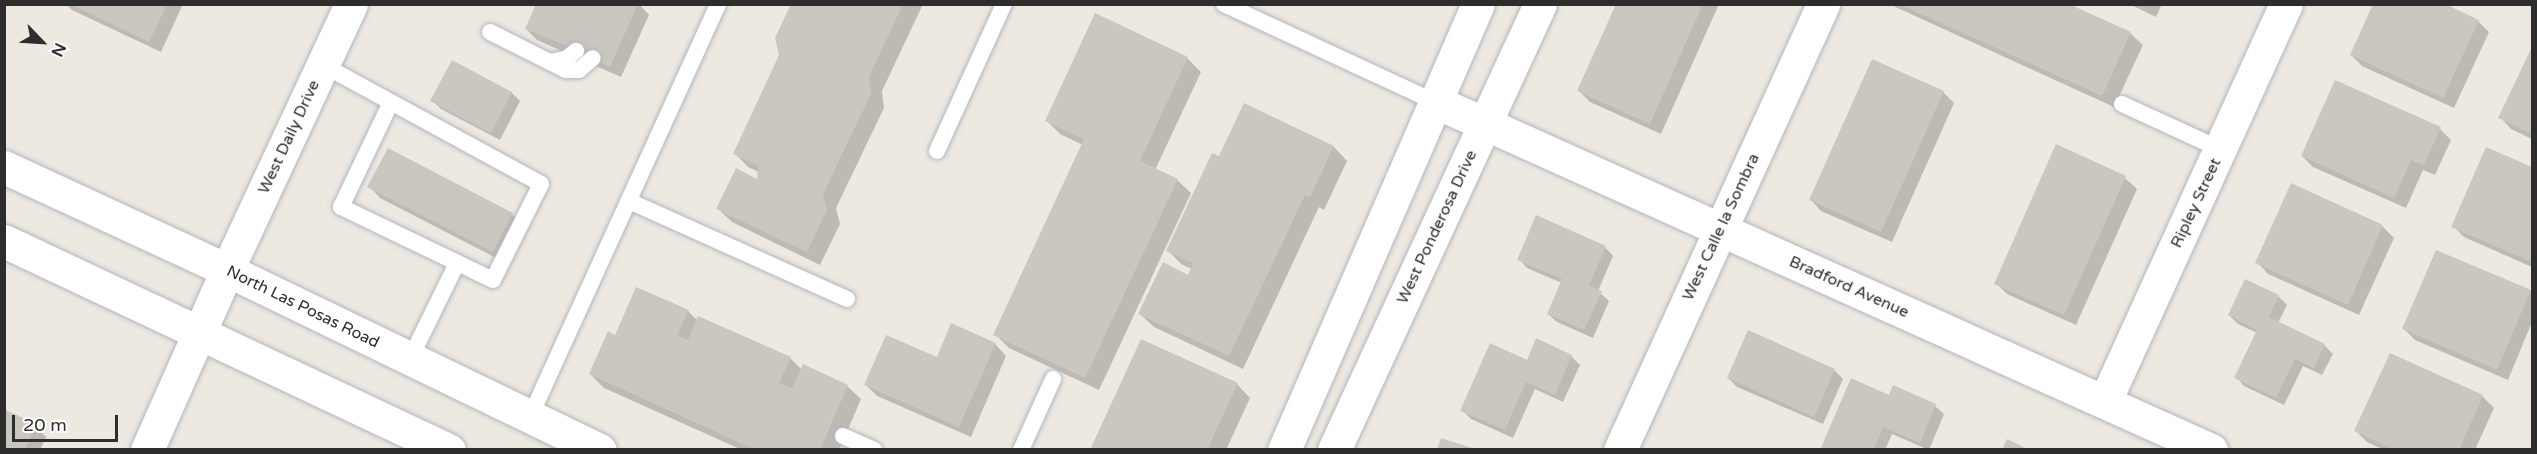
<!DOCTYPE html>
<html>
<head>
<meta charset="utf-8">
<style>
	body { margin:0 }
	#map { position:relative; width:2537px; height:454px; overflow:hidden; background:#ede9e1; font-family:"Varela Round",sans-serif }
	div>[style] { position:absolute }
	.shadow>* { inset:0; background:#0003 }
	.building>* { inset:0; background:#c9c7bf }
	.roads { filter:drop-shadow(0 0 2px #b4b5bf) drop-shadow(0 0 2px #b4b5bf) }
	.service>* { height:16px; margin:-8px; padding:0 8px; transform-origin:8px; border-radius:8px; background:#fff }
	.minor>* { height:33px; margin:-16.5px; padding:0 16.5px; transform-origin:16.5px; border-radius:16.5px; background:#fff }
	.secondary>* { height:33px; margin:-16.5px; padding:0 16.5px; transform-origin:16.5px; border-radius:16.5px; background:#fff }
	span { translate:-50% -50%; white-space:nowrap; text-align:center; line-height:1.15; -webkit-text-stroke:5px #fff; paint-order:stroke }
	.street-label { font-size:16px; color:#2d2d2d }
	.frame { position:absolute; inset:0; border:6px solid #2d2d2d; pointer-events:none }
	.north { position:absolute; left:12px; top:12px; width:60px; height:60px; -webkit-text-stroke:4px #fff; paint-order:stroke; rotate:115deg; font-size:16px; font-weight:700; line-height:24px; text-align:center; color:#2d2d2d }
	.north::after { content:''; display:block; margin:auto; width:21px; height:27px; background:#2d2d2d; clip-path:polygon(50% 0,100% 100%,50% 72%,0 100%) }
	.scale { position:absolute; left:12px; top:415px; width:106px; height:27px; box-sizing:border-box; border:3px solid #2d2d2d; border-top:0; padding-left:8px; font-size:18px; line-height:21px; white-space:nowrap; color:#2d2d2d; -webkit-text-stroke:4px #fff; paint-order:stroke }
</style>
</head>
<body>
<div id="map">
	<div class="shadow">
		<i style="clip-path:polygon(66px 4px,183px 4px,161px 52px,72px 10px)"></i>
		<i style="clip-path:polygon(537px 4px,639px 4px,649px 15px,621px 77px,537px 40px,526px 29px)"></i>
		<i style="clip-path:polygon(793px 4px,923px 4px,882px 91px,884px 108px,836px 208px,840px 224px,820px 265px,732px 222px,718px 209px,758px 181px,759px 172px,748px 167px,735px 153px,780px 56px)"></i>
		<i style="clip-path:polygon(1618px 4px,1719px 4px,1661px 134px,1590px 102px,1579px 91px)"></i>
		<i style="clip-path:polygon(1889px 4px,2068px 4px,2130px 33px,2143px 45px,2114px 107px)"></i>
		<i style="clip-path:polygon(2129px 4px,2162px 4px,2156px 17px)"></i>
		<i style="clip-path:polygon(2478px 21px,2489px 32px,2454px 108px,2362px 66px,2351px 55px)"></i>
		<i style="clip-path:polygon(2532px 51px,2532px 139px,2511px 129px,2500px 117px)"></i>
		<i style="clip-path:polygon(1187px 58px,1201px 72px,1155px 170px,1177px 180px,1191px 193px,1099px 390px,1009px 348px,995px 334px,1083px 145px,1060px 134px,1047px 121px)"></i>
		<i style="clip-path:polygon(453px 62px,512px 93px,520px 101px,500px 140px,441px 109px,432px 100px)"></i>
		<i style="clip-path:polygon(1943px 92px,1954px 103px,1892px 242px,1821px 211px,1810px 199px)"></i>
		<i style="clip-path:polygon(1244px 105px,1334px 147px,1347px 161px,1324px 210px,1319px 207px,1243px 369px,1154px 327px,1140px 314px,1189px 277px,1192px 269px,1181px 264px,1168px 250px,1220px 158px)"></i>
		<i style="clip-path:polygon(2440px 129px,2451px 140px,2435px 175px,2423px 170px,2406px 208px,2313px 167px,2302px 156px)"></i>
		<i style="clip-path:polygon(2056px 146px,2125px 178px,2137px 189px,2076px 325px,2007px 294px,1996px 283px)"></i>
		<i style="clip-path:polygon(2486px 149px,2532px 168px,2532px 267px,2464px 237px,2453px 226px)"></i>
		<i style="clip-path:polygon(2291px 185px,2383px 227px,2394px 238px,2359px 315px,2268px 274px,2257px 262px)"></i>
		<i style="clip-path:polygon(369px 186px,512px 214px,523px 225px,504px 262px,380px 198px)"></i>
		<i style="clip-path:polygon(1605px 247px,1613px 256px,1598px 291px,1609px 301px,1593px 338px,1557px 322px,1548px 314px,1562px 283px,1527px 268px,1519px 259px)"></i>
		<i style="clip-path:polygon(2246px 281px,2279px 297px,2287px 305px,2278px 323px,2324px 345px,2333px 354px,2322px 375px,2303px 366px,2284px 405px,2244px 386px,2236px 377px,2257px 333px,2238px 324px,2229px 315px)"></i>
		<i style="clip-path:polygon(2530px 291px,2532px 294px,2532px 322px,2508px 380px,2415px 340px,2404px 329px)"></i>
		<i style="clip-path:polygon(688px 311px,698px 321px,790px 358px,802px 370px,847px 386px,861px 399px,839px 450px,742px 450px,604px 388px,590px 374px,616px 337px)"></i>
		<i style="clip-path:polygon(995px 344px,1006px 356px,971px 437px,877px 396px,866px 385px,938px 359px)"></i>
		<i style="clip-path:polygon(2391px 355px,2483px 397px,2494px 408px,2475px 450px,2384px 450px,2367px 442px,2356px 431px)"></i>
		<i style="clip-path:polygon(1571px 356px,1580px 365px,1563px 402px,1535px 389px,1513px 438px,1471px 419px,1462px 410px,1527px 362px)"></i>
		<i style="clip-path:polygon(1834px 370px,1843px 379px,1823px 424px,1737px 387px,1728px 378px)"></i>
		<i style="clip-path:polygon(1237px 384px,1250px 398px,1226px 450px,1092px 450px)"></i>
		<i style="clip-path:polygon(1894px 387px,1935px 406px,1944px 414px,1929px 450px,1892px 434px,1885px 450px,1821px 450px,1890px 397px)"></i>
		<i style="clip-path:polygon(35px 426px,46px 437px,40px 450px,4px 450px)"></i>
	</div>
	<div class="building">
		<i style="clip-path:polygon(70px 4px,167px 4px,149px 42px)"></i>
		<i style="clip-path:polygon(536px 4px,638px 4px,610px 67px,562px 44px,525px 29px)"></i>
		<i style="clip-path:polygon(791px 4px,903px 4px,869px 77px,871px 94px,823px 194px,827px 210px,807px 252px,716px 209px,736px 168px,757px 179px,758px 166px,733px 154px,779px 55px,775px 38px)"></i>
		<i style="clip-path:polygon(1616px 4px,1703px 4px,1650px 124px,1577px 91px)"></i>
		<i style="clip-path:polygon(2373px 4px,2445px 4px,2479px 20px,2443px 98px,2350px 55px)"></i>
		<i style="clip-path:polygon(1901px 5px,2071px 5px,2131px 32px,2102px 96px)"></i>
		<i style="clip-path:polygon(1095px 13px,1188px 57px,1140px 161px,1178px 179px,1085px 378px,993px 335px,1084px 139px,1045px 121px)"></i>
		<i style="clip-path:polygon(2532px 47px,2532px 134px,2498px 118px)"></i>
		<i style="clip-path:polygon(1872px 59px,1944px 91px,1881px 232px,1809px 200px)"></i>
		<i style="clip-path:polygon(452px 60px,512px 92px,491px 133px,430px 101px)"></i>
		<i style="clip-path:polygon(2335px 80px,2441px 127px,2424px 165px,2411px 160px,2394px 198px,2301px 156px)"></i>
		<i style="clip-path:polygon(1244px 103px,1334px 146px,1310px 197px,1305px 195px,1229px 356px,1138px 314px,1163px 262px,1188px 275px,1193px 263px,1166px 251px,1212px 153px,1219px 156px)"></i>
		<i style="clip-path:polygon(2056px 144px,2126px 176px,2064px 315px,1994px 284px)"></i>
		<i style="clip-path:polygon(2486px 147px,2532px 167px,2532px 262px,2451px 227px)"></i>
		<i style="clip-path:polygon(388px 148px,513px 213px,493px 252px,367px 187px)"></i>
		<i style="clip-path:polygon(2291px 183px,2383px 225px,2348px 305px,2255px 263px)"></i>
		<i style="clip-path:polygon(1536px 215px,1606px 246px,1589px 286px,1602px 291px,1584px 330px,1547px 314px,1562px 279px,1517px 260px)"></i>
		<i style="clip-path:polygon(2436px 250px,2531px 290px,2497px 370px,2402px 329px)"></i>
		<i style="clip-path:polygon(2245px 279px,2279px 295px,2269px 317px,2325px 344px,2314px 368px,2295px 359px,2276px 398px,2234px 378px,2257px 330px,2228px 315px)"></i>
		<i style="clip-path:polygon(636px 287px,689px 310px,677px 335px,688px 340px,698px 316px,791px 357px,779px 383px,792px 388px,803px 364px,848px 385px,820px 450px,756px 450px,589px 374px,608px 331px,615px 335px)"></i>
		<i style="clip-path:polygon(951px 323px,996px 343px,959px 427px,864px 385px,886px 335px,937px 357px)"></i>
		<i style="clip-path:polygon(1748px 330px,1835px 369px,1814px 417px,1727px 378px)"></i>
		<i style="clip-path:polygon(1536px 338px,1572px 355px,1555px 395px,1526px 382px,1505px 430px,1460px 411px,1490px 343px,1527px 360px)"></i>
		<i style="clip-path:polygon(1141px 339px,1238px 383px,1207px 450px,1090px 450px)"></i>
		<i style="clip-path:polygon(2390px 353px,2483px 395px,2459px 450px,2395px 450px,2354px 431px)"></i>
		<i style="clip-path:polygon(1851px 378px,1889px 395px,1893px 385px,1936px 404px,1920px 443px,1883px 427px,1873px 450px,1820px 450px)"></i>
		<i style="clip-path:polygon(4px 409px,36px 424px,24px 450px,4px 450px)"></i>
		<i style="clip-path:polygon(1441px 438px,1475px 449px,1475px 450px,1437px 450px)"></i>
		<i style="clip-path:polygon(2007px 439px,2029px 450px,2002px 450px)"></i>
	</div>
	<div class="roads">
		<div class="service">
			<i style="left:1224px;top:4px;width:233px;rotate:24.9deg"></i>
			<i style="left:490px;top:32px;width:85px;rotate:26.6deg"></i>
			<i style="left:566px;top:70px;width:13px"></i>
			<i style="left:579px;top:70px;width:18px;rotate:-41deg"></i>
			<i style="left:550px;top:62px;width:16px;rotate:-11deg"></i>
			<i style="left:566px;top:59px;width:13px;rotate:-39deg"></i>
			<i style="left:323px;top:65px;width:248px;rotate:28.6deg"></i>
			<i style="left:541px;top:184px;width:107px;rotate:116.6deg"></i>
			<i style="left:493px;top:280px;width:169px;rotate:-154.3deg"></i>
			<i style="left:341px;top:207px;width:116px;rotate:-64.5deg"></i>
			<i style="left:2122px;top:104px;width:108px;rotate:24.7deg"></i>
			<i style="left:937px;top:151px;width:162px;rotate:-65.5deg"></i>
			<i style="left:629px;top:201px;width:239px;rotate:24.2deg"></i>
			<i style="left:410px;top:359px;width:107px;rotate:-63.9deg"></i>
			<i style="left:530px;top:417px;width:454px;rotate:-65.5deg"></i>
			<i style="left:843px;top:436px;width:34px;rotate:24deg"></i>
			<i style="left:1021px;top:450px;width:78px;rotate:-65.7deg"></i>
		</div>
		<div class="minor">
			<i style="left:1486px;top:124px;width:795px;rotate:24.21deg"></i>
			<i style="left:227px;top:270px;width:293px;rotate:-65deg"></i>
			<i style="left:2105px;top:401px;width:436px;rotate:-65.5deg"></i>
			<i style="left:1620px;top:450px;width:490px;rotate:-65.5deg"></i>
		</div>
		<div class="secondary">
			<i style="left:1435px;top:102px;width:56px;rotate:23.3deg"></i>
			<i style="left:4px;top:167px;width:246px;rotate:24.8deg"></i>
			<i style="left:227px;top:270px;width:414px;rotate:25.8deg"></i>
			<i style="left:4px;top:241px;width:492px;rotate:25.2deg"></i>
			<i style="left:147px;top:450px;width:197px;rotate:-66deg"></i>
			<i style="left:1284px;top:450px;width:486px;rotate:-66.5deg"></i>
			<i style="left:1334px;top:450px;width:491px;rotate:-65.2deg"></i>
		</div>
	</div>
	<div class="street-label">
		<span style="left:289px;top:137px;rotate:-65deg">West Daily Drive</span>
		<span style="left:2196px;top:203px;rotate:-65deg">Ripley Street</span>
		<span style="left:1437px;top:227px;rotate:-65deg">West Ponderosa Drive</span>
		<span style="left:1721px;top:227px;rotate:-65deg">West Calle la Sombra</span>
		<span style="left:1849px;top:287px;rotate:24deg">Bradford Avenue</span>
		<span style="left:303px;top:307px;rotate:26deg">North Las Posas Road</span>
	</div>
	<div class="frame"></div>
	<div class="north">N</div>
	<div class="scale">20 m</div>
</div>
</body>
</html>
